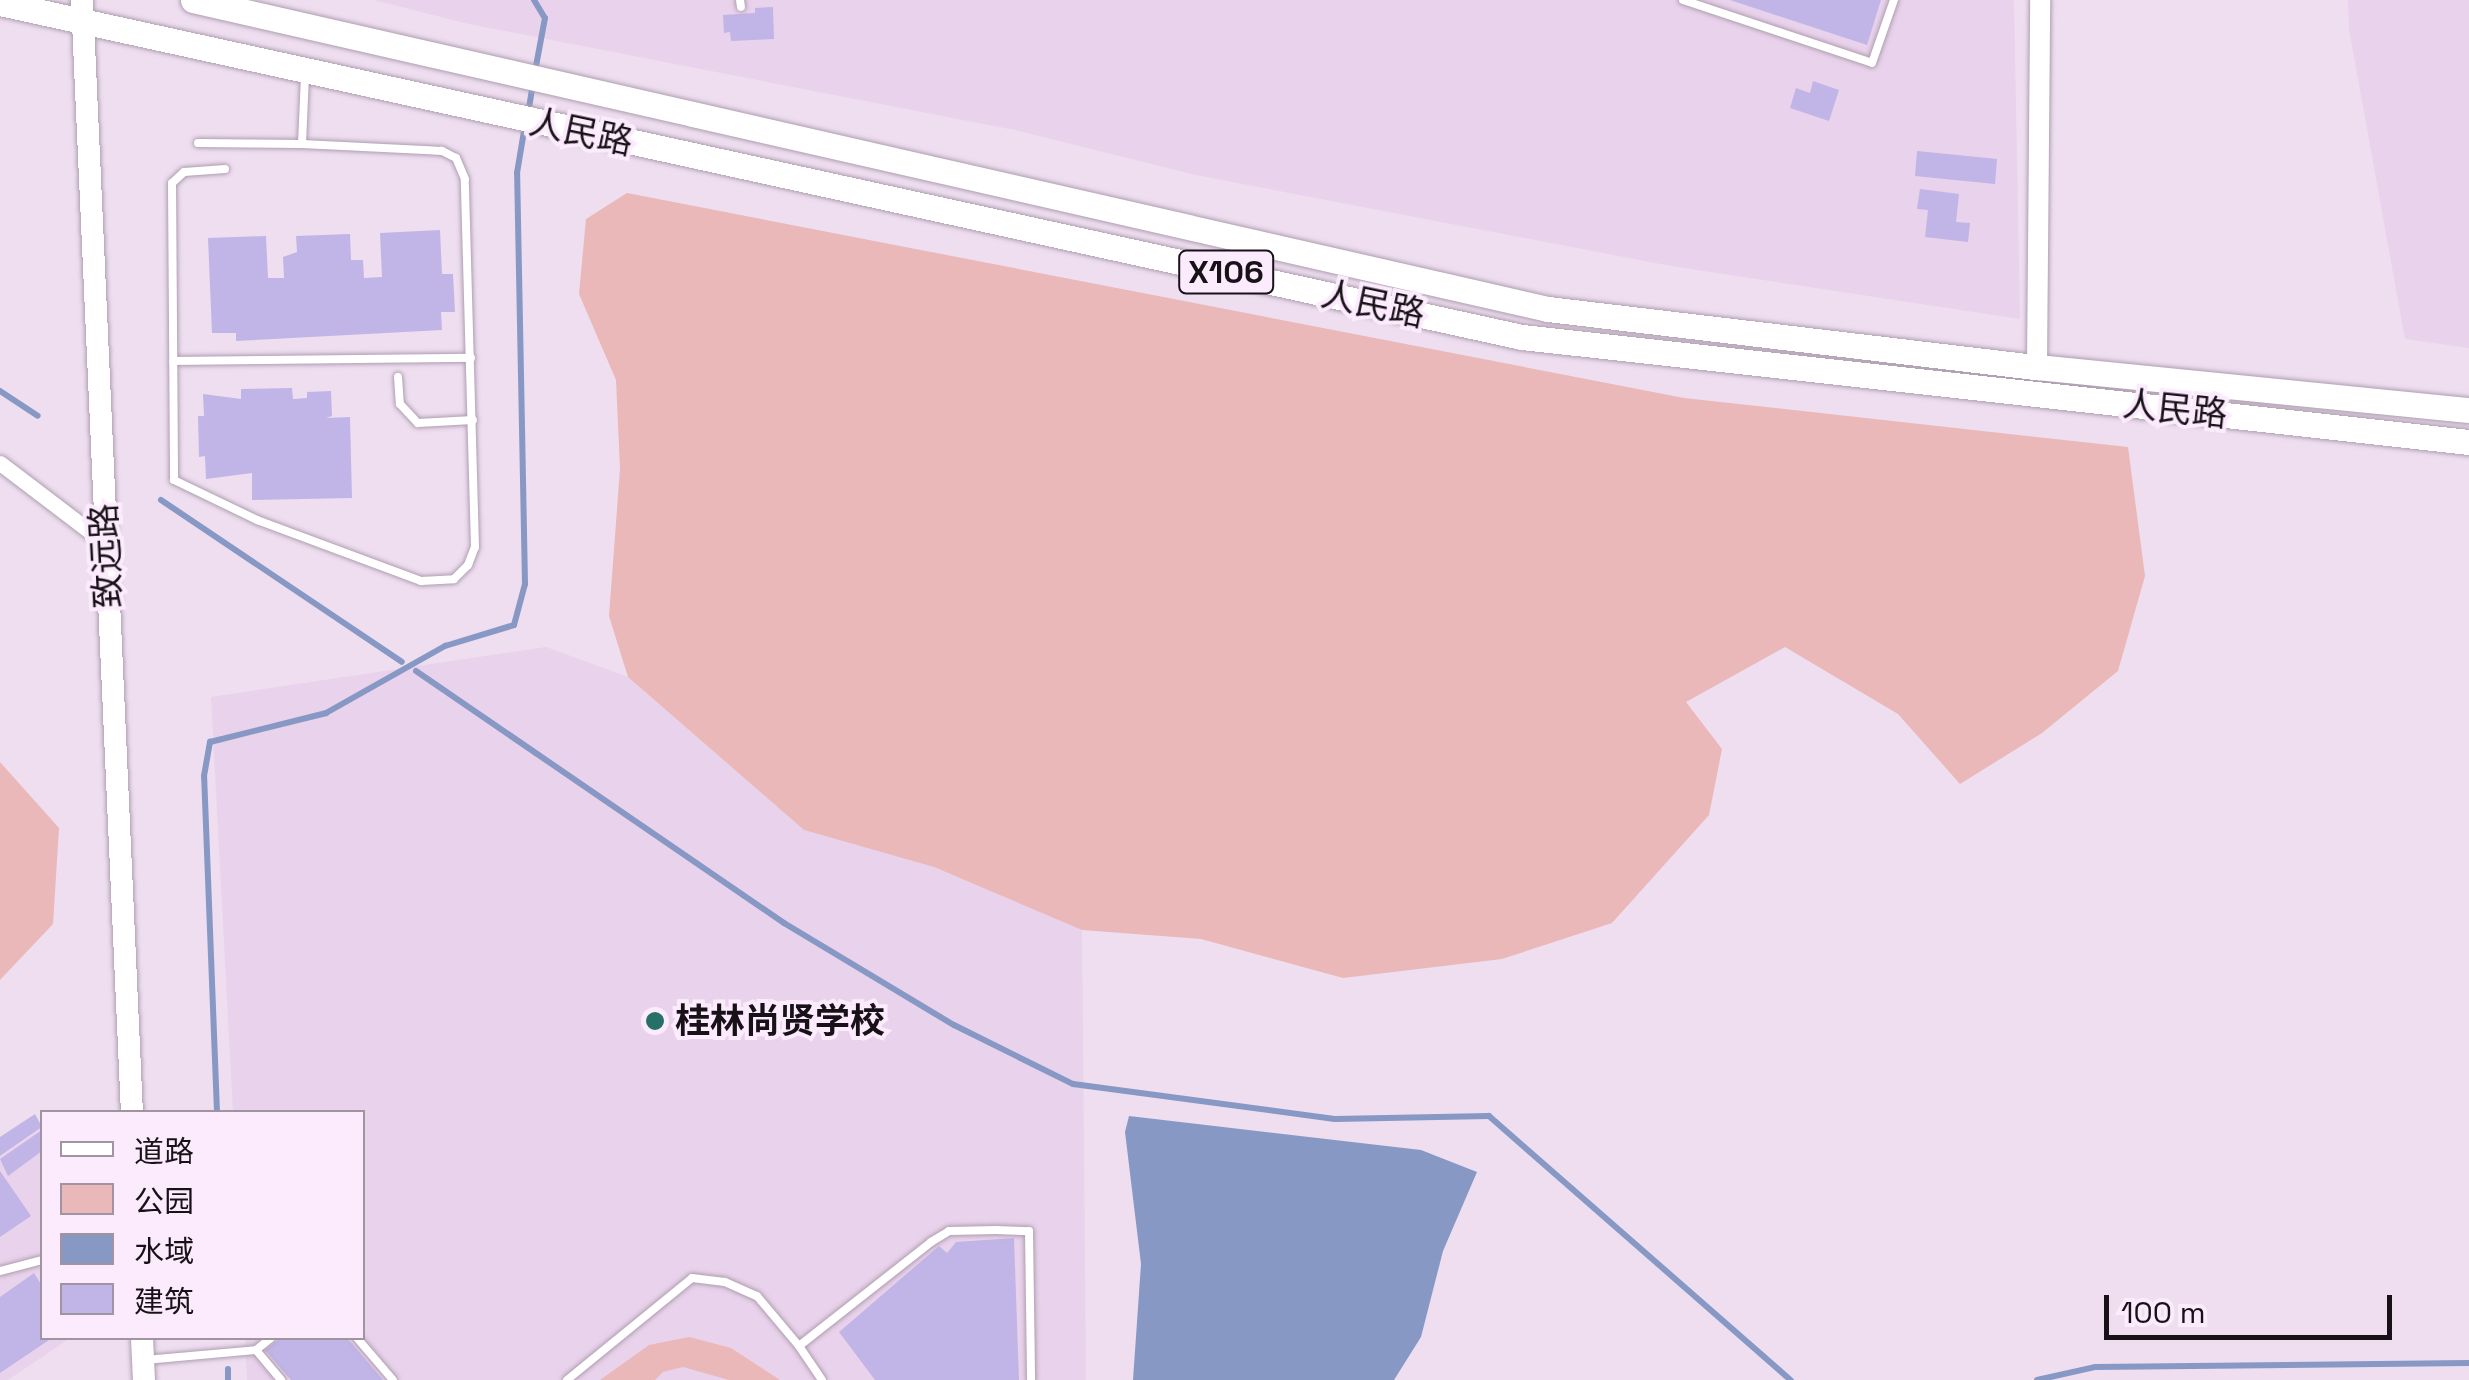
<!DOCTYPE html>
<html>
<head>
<meta charset="utf-8">
<style>
	body { margin:0 }
	#map { position:relative; width:2469px; height:1380px; overflow:hidden; background:#eedef0; font-family:"Space Grotesk","Noto Sans SC",sans-serif }
	div>[style] { position:absolute }
	.built>* { inset:0; background:#e9d2eb }
	.green>* { inset:0; background:#eab8b8 }
	.water>* { inset:0; background:#8798c5 }
	.stream>* { height:6px; margin:-3px; padding:0 3px; transform-origin:3px; border-radius:3px; background:#8798c5 }
	.building>* { inset:0; background:#c0b5e6 }
	.roads { filter:drop-shadow(0 0 2px #ae9eb0) drop-shadow(0 0 2px #ae9eb0) }
	.service>* { height:8px; margin:-4px; padding:0 4px; transform-origin:4px; border-radius:4px; background:#fff }
	.minor>* { height:15px; margin:-7.5px; padding:0 7.5px; transform-origin:7.5px; border-radius:7.5px; background:#fff }
	.tertiary>* { height:20px; margin:-10px; padding:0 10px; transform-origin:10px; border-radius:10px; background:#fff }
	.secondary>* { height:22px; margin:-11px; padding:0 11px; transform-origin:11px; border-radius:11px; background:#fff }
	.primary>* { height:25px; margin:-12.5px; padding:0 12.5px; transform-origin:12.5px; border-radius:12.5px; background:#fff }
	.dots>* { width:28px; height:28px; translate:-50% -50%; box-sizing:border-box; border:5px solid #fcebfd; border-radius:50% }
	span { translate:-50% -50%; white-space:nowrap; text-align:center; line-height:1.15; -webkit-text-stroke:8px #fcebfd; paint-order:stroke }
	.shield-label span { padding:2px 8px; background:#fcebfd; border:2px solid; border-radius:8px; -webkit-text-stroke-width:0 }
	.shield-label { font-size:32px; color:#181218; font-weight:700 }
	.street-label { font-size:35px; color:#181218 }
	.poi-label { font-size:35px; color:#181218; font-weight:700 }
	.left { translate:0 -50%; text-align:left }
	.legend { position:absolute; left:40px; top:1110px; width:325px; height:230px; box-sizing:border-box; background:#fcebfd; border:2px solid #a194a1; margin:0; padding:12px 18px; list-style:none; font-size:30px; color:#181218 }
	.legend li { display:flex; align-items:center; gap:20px; height:50px }
	.legend b { width:50px; border:2px solid #a194a1 }
	.scale { position:absolute; left:2104px; top:1295px; width:288px; height:45px; box-sizing:border-box; border:5px solid #181218; border-top:0; padding-left:12px; font-size:30px; line-height:35px; white-space:nowrap; color:#181218; -webkit-text-stroke:8px #fcebfd; paint-order:stroke }
</style>
</head>
<body>
<div id="map">
	<div class="built">
		<i style="clip-path:polygon(374px 0,2014px 0,2020px 319px,1671px 266px,1196px 175px,1015px 130px,469px 24px)"></i>
		<i style="clip-path:polygon(2348px 0,2469px 0,2469px 348px,2405px 339px,2349px 29px)"></i>
		<i style="clip-path:polygon(546px 647px,628px 677px,804px 830px,934px 867px,1082px 930px,1086px 1380px,247px 1380px,245px 1338px,362px 1338px,362px 1112px,233px 1112px,211px 697px)"></i>
		<i style="clip-path:polygon(42px 1128px,42px 1338px,70px 1338px,8px 1380px,0 1380px,0 1157px)"></i>
	</div>
	<div class="green">
		<i style="clip-path:polygon(627px 193px,1684px 398px,2128px 447px,2145px 576px,2118px 671px,2042px 733px,1960px 784px,1898px 714px,1785px 647px,1686px 702px,1722px 749px,1709px 815px,1612px 923px,1502px 959px,1343px 978px,1201px 939px,1082px 930px,934px 867px,804px 830px,628px 677px,609px 616px,620px 469px,616px 380px,579px 294px,586px 219px)"></i>
		<i style="clip-path:polygon(0 762px,59px 828px,53px 924px,0 980px)"></i>
		<i style="clip-path:polygon(689px 1337px,731px 1348px,780px 1380px,729px 1380px,683px 1367px,663px 1372px,655px 1380px,600px 1380px,649px 1345px)"></i>
	</div>
	<div class="water">
		<i style="clip-path:polygon(1129px 1116px,1421px 1150px,1477px 1172px,1443px 1251px,1421px 1337px,1394px 1380px,1133px 1380px,1141px 1264px,1125px 1132px)"></i>
	</div>
	<div class="stream">
		<i style="left:534px;top:0;width:21px;rotate:59deg"></i>
		<i style="left:545px;top:18px;width:49px;rotate:100.6deg"></i>
		<i style="left:529px;top:108px;width:19px;rotate:-81deg"></i>
		<i style="left:0;top:391px;width:45px;rotate:33.3deg"></i>
		<i style="left:161px;top:500px;width:290px;rotate:33.9deg"></i>
		<i style="left:416px;top:671px;width:446px;rotate:34.4deg"></i>
		<i style="left:784px;top:923px;width:198px;rotate:31deg"></i>
		<i style="left:954px;top:1025px;width:133px;rotate:26.4deg"></i>
		<i style="left:1073px;top:1084px;width:264px;rotate:7.6deg"></i>
		<i style="left:1335px;top:1119px;width:154px;rotate:-1.1deg"></i>
		<i style="left:1489px;top:1116px;width:401px;rotate:41.2deg"></i>
		<i style="left:217px;top:1112px;width:336px;rotate:-92.2deg"></i>
		<i style="left:204px;top:776px;width:35px;rotate:-80deg"></i>
		<i style="left:210px;top:742px;width:120px;rotate:-14deg"></i>
		<i style="left:326px;top:713px;width:137px;rotate:-29.4deg"></i>
		<i style="left:445px;top:646px;width:72px;rotate:-16.9deg"></i>
		<i style="left:514px;top:625px;width:42px;rotate:-75deg"></i>
		<i style="left:525px;top:584px;width:411px;rotate:-91.1deg"></i>
		<i style="left:517px;top:173px;width:43px;rotate:-80.5deg"></i>
		<i style="left:228px;top:1369px;width:11px;rotate:90deg"></i>
		<i style="left:2037px;top:1380px;width:59px;rotate:-12.6deg"></i>
		<i style="left:2095px;top:1367px;width:374px;rotate:-0.6deg"></i>
	</div>
	<div class="building">
		<i style="clip-path:polygon(1730px 0,1881px 0,1867px 45px)"></i>
		<i style="clip-path:polygon(773px 7px,774px 39px,731px 41px,730px 32px,724px 33px,723px 15px,755px 13px,755px 8px)"></i>
		<i style="clip-path:polygon(1813px 81px,1839px 90px,1829px 121px,1790px 108px,1796px 88px,1810px 93px)"></i>
		<i style="clip-path:polygon(1917px 151px,1997px 159px,1995px 184px,1915px 176px)"></i>
		<i style="clip-path:polygon(1920px 189px,1959px 194px,1956px 222px,1970px 223px,1968px 242px,1925px 237px,1928px 210px,1917px 209px)"></i>
		<i style="clip-path:polygon(440px 230px,442px 274px,453px 274px,455px 312px,441px 312px,442px 330px,236px 341px,236px 333px,212px 333px,208px 238px,266px 236px,268px 278px,284px 278px,283px 257px,297px 252px,296px 236px,350px 234px,351px 260px,363px 260px,364px 278px,382px 277px,380px 233px)"></i>
		<i style="clip-path:polygon(292px 388px,293px 399px,307px 398px,307px 392px,331px 391px,332px 416px,326px 418px,350px 417px,352px 498px,252px 500px,252px 473px,206px 479px,205px 456px,199px 457px,198px 416px,204px 416px,203px 394px,241px 399px,241px 389px)"></i>
		<i style="clip-path:polygon(35px 1114px,42px 1127px,0 1156px,0 1137px)"></i>
		<i style="clip-path:polygon(42px 1130px,42px 1151px,8px 1176px,0 1159px)"></i>
		<i style="clip-path:polygon(0 1171px,31px 1216px,0 1237px)"></i>
		<i style="clip-path:polygon(1014px 1238px,1019px 1380px,875px 1380px,839px 1332px,939px 1246px,947px 1253px,956px 1242px)"></i>
		<i style="clip-path:polygon(34px 1273px,42px 1286px,42px 1338px,52px 1338px,0 1373px,0 1297px)"></i>
		<i style="clip-path:polygon(280px 1338px,347px 1338px,383px 1380px,291px 1380px,265px 1350px)"></i>
	</div>
	<div class="roads">
		<div class="service">
			<i style="left:740px;top:0;width:7px;rotate:82deg"></i>
			<i style="left:1683px;top:0;width:199px;rotate:18.4deg"></i>
			<i style="left:1872px;top:63px;width:67px;rotate:-70.8deg"></i>
			<i style="left:198px;top:143px;width:104px;rotate:0.6deg"></i>
			<i style="left:225px;top:169px;width:41px;rotate:175.8deg"></i>
			<i style="left:184px;top:172px;width:16px;rotate:137deg"></i>
			<i style="left:172px;top:183px;width:297px;rotate:89.6deg"></i>
			<i style="left:174px;top:480px;width:92px;rotate:25.7deg"></i>
			<i style="left:257px;top:520px;width:175px;rotate:20.4deg"></i>
			<i style="left:421px;top:581px;width:33px;rotate:-3deg"></i>
			<i style="left:454px;top:579px;width:20px;rotate:-45deg"></i>
			<i style="left:468px;top:565px;width:19px;rotate:-69deg"></i>
			<i style="left:475px;top:547px;width:368px;rotate:-91.6deg"></i>
			<i style="left:465px;top:179px;width:23px;rotate:-113deg"></i>
			<i style="left:456px;top:158px;width:16px;rotate:-153deg"></i>
			<i style="left:442px;top:151px;width:140px;rotate:-177.1deg"></i>
			<i style="left:302px;top:144px;width:68px;rotate:-87.5deg"></i>
			<i style="left:173px;top:361px;width:298px;rotate:-0.6deg"></i>
			<i style="left:398px;top:377px;width:27px;rotate:86deg"></i>
			<i style="left:400px;top:404px;width:26px;rotate:47deg"></i>
			<i style="left:418px;top:423px;width:55px;rotate:-3.1deg"></i>
			<i style="left:0;top:1271px;width:43px;rotate:-14.7deg"></i>
			<i style="left:357px;top:1338px;width:55px;rotate:49.4deg"></i>
			<i style="left:256px;top:1350px;width:19px;rotate:-39deg"></i>
			<i style="left:145px;top:1360px;width:111px;rotate:-5.1deg"></i>
			<i style="left:256px;top:1350px;width:39px;rotate:50deg"></i>
			<i style="left:567px;top:1380px;width:161px;rotate:-39.2deg"></i>
			<i style="left:692px;top:1278px;width:33px;rotate:7deg"></i>
			<i style="left:725px;top:1282px;width:35px;rotate:24deg"></i>
			<i style="left:757px;top:1296px;width:65px;rotate:50deg"></i>
			<i style="left:822px;top:1380px;width:41px;rotate:-124.1deg"></i>
			<i style="left:799px;top:1346px;width:168px;rotate:-38.2deg"></i>
			<i style="left:931px;top:1242px;width:21px;rotate:-31deg"></i>
			<i style="left:949px;top:1231px;width:47px;rotate:-1.2deg"></i>
			<i style="left:996px;top:1230px;width:33px;rotate:2deg"></i>
			<i style="left:1029px;top:1231px;width:149px;rotate:89.2deg"></i>
		</div>
		<div class="minor">
			<i style="left:0;top:463px;width:132px;rotate:37.3deg"></i>
		</div>
		<div class="tertiary">
			<i style="left:2037px;top:367px;width:367px;rotate:-89.5deg"></i>
		</div>
		<div class="secondary">
			<i style="left:82px;top:0;width:1113px;rotate:87.43deg"></i>
			<i style="left:142px;top:1338px;width:42px;rotate:87.3deg"></i>
		</div>
		<div class="primary">
			<i style="left:193px;top:0;width:1390px;rotate:12.85deg"></i>
			<i style="left:1548px;top:309px;width:492px;rotate:6.8deg"></i>
			<i style="left:2037px;top:367px;width:434px;rotate:5.7deg"></i>
			<i style="left:0;top:3px;width:1558px;rotate:12.38deg"></i>
			<i style="left:1522px;top:337px;width:953px;rotate:6.33deg"></i>
		</div>
	</div>
	<div class="dots">
		<i style="left:655px;top:1021px;background:#277068"></i>
	</div>
	<div class="shield-label">
		<span style="left:1226px;top:272px">X106</span>
	</div>
	<div class="street-label">
		<span style="left:581px;top:132px;rotate:12deg">人民路</span>
		<span style="left:1373px;top:304px;rotate:12deg">人民路</span>
		<span style="left:2175px;top:409px;rotate:6deg">人民路</span>
		<span style="left:106px;top:556px;rotate:-93deg">致远路</span>
	</div>
	<div class="poi-label">
		<span class="left" style="left:675px;top:1021px">桂林尚贤学校</span>
	</div>
	<ul class="legend">
	<li><b style="height:12px;background:#fff"></b>道路</li>
	<li><b style="height:28px;background:#eab8b8"></b>公园</li>
	<li><b style="height:28px;background:#8798c5"></b>水域</li>
	<li><b style="height:28px;background:#c0b5e6"></b>建筑</li>
	</ul>
	<div class="scale">100 m</div>
</div>
</body>
</html>
